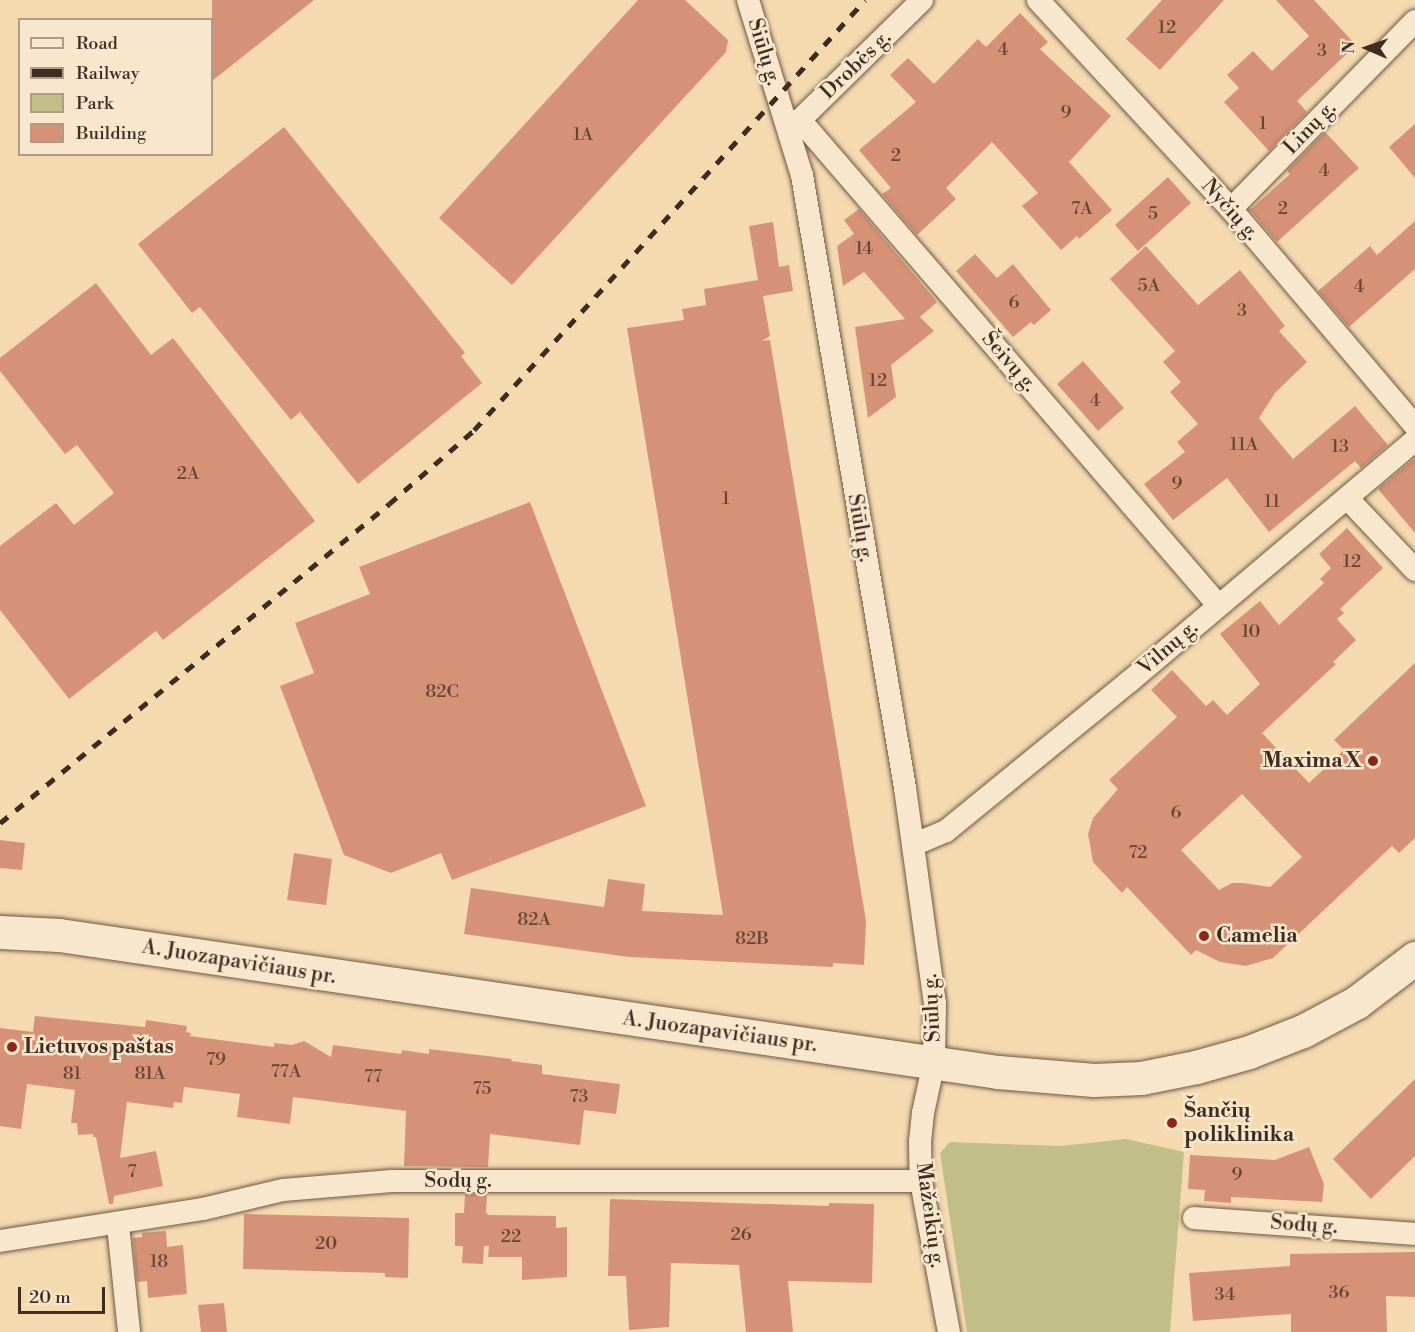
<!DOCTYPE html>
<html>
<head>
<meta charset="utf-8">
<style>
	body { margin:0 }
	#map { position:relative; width:1415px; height:1332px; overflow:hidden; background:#f5dab0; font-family:"Libre Bodoni",serif }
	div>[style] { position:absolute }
	.green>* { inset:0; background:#c2be87 }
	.building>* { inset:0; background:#d69277 }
	.roads { filter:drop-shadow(0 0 2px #6c5845) drop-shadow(0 0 2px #6c5845) }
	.minor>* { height:22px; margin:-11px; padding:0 11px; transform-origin:11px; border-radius:11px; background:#f8e7cc }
	.secondary>* { height:33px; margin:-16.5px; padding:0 16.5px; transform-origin:16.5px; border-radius:16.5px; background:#f8e7cc }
	.rail>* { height:4.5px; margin-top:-2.25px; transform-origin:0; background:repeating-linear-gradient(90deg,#3f2c21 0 10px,transparent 0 20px) }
	.dots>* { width:16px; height:16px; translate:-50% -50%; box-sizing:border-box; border:3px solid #f8e7cc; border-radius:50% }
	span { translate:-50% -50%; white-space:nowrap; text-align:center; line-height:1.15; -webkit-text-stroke:5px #f8e7cc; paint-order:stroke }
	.number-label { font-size:18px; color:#654636 }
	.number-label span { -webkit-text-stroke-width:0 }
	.street-label { font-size:21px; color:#3f2c21 }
	.poi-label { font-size:21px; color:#3f2c21; font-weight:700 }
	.right { translate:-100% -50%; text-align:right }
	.left { translate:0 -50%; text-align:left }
	.legend { position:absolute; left:18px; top:18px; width:195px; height:138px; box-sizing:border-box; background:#f8e7cc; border:2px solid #ae9c88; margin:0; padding:8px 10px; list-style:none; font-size:18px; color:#3f2c21 }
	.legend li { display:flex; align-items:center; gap:12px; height:30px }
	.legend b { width:30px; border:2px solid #ae9c88 }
	.north { position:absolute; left:1337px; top:18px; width:60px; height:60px; -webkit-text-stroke:4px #f8e7cc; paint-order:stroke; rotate:272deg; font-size:16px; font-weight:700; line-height:24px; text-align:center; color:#3f2c21 }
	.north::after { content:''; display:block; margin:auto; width:21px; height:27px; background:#3f2c21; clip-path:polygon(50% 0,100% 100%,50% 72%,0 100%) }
	.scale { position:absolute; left:18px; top:1287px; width:87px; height:27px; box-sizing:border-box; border:3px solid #3f2c21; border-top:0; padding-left:8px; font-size:18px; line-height:21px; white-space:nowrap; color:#3f2c21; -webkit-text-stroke:4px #f8e7cc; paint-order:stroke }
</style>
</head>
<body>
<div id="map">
	<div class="green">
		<i style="clip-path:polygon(1126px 1139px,1184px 1152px,1170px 1332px,967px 1332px,940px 1153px,950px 1142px,1061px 1146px)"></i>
	</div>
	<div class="building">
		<i style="clip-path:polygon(212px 0,314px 0,212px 81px)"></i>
		<i style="clip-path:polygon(638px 0,685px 0,728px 40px,726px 52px,512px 285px,439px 218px)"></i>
		<i style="clip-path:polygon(1162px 0,1224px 0,1160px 70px,1126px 39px)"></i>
		<i style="clip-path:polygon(1276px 0,1314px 0,1356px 45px,1297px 101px,1307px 112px,1269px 151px,1224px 102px,1239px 88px,1227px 75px,1253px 51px,1272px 71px,1309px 36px)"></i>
		<i style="clip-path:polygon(1020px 13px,1048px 42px,1040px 49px,1111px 116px,1069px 162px,1112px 210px,1079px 239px,1077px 236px,1061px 250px,1022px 206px,1038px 193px,992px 142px,946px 188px,956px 199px,917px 235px,882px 194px,891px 188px,859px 150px,916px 102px,890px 75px,908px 58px,934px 84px,978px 39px,986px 47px)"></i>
		<i style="clip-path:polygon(1415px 124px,1415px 178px,1389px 147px)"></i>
		<i style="clip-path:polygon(284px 127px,465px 353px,461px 356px,482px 383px,358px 484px,300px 412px,291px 420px,200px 307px,192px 313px,138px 244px)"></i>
		<i style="clip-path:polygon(1325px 132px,1359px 168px,1277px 242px,1250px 210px,1290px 174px,1287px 171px)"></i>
		<i style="clip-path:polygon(1168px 177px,1191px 203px,1138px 251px,1115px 225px)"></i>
		<i style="clip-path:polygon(859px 209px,937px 302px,920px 317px,934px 331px,891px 365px,896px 397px,868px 418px,855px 327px,905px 319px,864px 272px,843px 286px,837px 246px,854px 234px,844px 220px)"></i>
		<i style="clip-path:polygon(1415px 221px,1415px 269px,1349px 327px,1318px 291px,1370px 246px,1377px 255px)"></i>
		<i style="clip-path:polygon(773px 222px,779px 267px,789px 265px,793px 291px,763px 296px,770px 336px,762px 341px,770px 340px,866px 921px,864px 965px,833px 963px,833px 967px,629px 957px,464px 934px,471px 888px,604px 907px,608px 879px,645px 884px,642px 911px,723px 915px,627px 328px,684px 320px,682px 309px,706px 305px,704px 289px,758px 280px,749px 226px)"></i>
		<i style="clip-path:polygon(1146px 246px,1198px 305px,1240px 270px,1285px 326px,1279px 331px,1307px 362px,1275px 393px,1259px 418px,1293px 459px,1355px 406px,1388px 445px,1361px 468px,1355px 461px,1269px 532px,1227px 478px,1173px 520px,1144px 484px,1185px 452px,1177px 442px,1198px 424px,1170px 392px,1181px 382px,1163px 362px,1175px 351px,1110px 279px)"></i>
		<i style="clip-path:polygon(975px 254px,997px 278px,1013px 264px,1051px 310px,1034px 325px,1031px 322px,1013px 337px,956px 271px)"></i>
		<i style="clip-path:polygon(96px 283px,151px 355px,173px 338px,315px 521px,163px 640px,156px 631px,69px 699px,0 610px,0 546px,56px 503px,74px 525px,114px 493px,77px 445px,65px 454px,0 371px,0 358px)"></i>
		<i style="clip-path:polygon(1083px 361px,1124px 408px,1098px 431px,1057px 384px)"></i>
		<i style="clip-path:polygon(1415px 458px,1415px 533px,1378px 489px)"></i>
		<i style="clip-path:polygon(530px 502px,646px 806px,452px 880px,441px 853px,391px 873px,344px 855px,280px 686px,314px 673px,295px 623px,370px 594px,359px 567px)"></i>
		<i style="clip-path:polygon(evenodd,1347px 528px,1383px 568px,1340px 609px,1344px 613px,1337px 619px,1356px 640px,1333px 662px,1336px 664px,1262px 733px,1309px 783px,1344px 750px,1334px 740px,1415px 663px,1415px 838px,1399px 853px,1392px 846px,1273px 958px,1246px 966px,1220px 962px,1196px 950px,1191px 955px,1127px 887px,1122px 893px,1093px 862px,1088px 834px,1093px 818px,1118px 789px,1109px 780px,1177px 717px,1151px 690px,1172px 670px,1206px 706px,1213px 700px,1227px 715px,1260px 684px,1220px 634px,1260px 601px,1279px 625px,1324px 583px,1320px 579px,1331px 568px,1319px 554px,1347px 528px,1242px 794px,1302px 857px,1270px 887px,1243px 883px,1232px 883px,1219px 890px,1181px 850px,1242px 794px)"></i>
		<i style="clip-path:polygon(0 840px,25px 843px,22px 870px,0 868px)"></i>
		<i style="clip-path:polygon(294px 853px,332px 859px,326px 905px,287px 900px)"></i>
		<i style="clip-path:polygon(35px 1016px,145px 1027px,146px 1020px,187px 1026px,186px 1032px,191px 1033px,190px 1036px,274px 1047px,274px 1043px,292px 1045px,304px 1041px,331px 1057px,333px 1045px,401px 1054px,402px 1050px,429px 1054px,429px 1049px,512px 1059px,511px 1061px,542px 1065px,542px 1074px,620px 1084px,616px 1114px,584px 1110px,580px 1145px,490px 1134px,488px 1167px,404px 1166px,406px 1111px,293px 1097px,290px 1124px,237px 1117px,240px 1094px,184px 1087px,182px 1103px,174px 1102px,173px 1108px,127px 1102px,120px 1158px,156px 1151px,163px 1186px,114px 1196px,113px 1204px,109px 1204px,96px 1137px,93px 1137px,93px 1134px,78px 1135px,77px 1123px,71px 1123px,75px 1090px,27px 1084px,21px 1129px,0 1126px,0 1028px,33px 1032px)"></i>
		<i style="clip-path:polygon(1415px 1079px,1415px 1156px,1371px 1199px,1333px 1159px)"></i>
		<i style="clip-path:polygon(1309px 1147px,1324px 1184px,1322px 1202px,1231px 1197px,1231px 1203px,1204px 1201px,1205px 1190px,1188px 1189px,1190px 1155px,1275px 1160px)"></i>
		<i style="clip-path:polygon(465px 1194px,487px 1194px,486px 1213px,489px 1215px,556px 1216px,556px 1228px,567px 1227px,567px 1277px,522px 1280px,522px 1257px,488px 1257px,489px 1246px,484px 1246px,483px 1264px,462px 1263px,463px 1246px,455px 1246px,455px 1213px,464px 1213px)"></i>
		<i style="clip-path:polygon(610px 1199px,829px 1206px,829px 1203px,874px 1204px,872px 1283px,788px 1281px,793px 1332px,746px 1332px,739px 1265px,671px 1263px,669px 1327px,629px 1330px,626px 1276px,608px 1276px)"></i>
		<i style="clip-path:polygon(244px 1214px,409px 1218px,408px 1278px,385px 1277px,385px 1273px,243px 1269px)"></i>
		<i style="clip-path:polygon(166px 1231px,167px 1247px,183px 1245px,187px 1294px,148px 1298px,147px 1281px,137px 1282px,133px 1238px,142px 1237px,142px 1233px)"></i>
		<i style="clip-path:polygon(1415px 1252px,1415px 1297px,1386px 1296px,1387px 1332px,1291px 1332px,1291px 1314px,1193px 1321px,1189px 1273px,1290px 1266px,1290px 1254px)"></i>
		<i style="clip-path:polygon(224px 1303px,227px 1332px,201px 1332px,198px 1305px)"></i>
	</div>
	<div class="roads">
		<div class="minor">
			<i style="left:748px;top:0;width:183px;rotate:72.9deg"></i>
			<i style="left:802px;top:175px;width:622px;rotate:80.46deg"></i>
			<i style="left:905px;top:788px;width:217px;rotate:82.1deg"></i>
			<i style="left:935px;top:1003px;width:59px;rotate:91deg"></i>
			<i style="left:934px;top:1062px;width:52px;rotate:102.2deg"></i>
			<i style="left:923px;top:1113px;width:29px;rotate:96deg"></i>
			<i style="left:920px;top:1142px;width:39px;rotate:89deg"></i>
			<i style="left:921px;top:1181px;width:154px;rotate:79.5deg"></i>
			<i style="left:1038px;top:0;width:284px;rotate:47.3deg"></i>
			<i style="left:1231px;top:209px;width:285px;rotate:49.7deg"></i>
			<i style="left:800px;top:120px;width:640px;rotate:49.24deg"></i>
			<i style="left:787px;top:123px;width:13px;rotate:-13deg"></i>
			<i style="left:800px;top:120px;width:171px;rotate:-44.5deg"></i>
			<i style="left:1231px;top:209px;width:263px;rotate:-45.6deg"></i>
			<i style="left:1347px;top:498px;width:99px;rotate:46.6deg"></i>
			<i style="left:913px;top:845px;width:36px;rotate:-23deg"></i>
			<i style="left:946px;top:831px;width:237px;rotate:-39.2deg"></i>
			<i style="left:1130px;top:681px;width:373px;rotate:-40.2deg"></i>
			<i style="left:1194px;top:1218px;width:222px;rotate:4.1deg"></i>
			<i style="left:118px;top:1225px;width:108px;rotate:84.1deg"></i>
			<i style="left:0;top:1241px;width:206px;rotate:-9deg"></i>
			<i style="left:203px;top:1209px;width:82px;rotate:-13.4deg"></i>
			<i style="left:283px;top:1190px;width:109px;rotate:-4.7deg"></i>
			<i style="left:392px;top:1181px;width:529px"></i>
		</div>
		<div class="secondary">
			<i style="left:0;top:932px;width:59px;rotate:2.9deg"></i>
			<i style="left:59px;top:935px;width:949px;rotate:8.3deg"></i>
			<i style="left:998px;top:1072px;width:96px;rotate:4.8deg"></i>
			<i style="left:1094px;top:1080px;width:47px;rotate:-2.4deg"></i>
			<i style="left:1141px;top:1078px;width:56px;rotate:-11.3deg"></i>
			<i style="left:1196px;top:1067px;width:55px;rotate:-15.8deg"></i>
			<i style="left:1249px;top:1052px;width:58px;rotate:-21.3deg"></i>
			<i style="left:1303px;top:1031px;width:61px;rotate:-28.2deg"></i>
			<i style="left:1357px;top:1002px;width:73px;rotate:-37.2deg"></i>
		</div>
	</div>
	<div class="rail">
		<i style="left:0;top:823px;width:503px;rotate:-39.35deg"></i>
		<i style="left:389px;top:504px;width:113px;rotate:-41deg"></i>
		<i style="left:474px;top:430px;width:581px;rotate:-47.72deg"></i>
	</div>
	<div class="dots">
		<i style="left:1373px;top:761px;background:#8f2418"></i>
		<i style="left:1204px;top:936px;background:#8f2418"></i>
		<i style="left:12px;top:1047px;background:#8f2418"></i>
		<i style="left:1172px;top:1123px;background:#8f2418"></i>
	</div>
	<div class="number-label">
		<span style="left:1167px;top:28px">12</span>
		<span style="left:1003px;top:50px">4</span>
		<span style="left:1322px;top:51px">3</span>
		<span style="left:1066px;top:113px">9</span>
		<span style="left:1263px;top:124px">1</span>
		<span style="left:583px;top:135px">1A</span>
		<span style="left:896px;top:156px">2</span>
		<span style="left:1324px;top:171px">4</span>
		<span style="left:1082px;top:209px">7A</span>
		<span style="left:1283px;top:209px">2</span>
		<span style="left:1153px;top:214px">5</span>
		<span style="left:864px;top:249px">14</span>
		<span style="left:1149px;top:286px">5A</span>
		<span style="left:1359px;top:287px">4</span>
		<span style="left:1014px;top:303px">6</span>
		<span style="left:1242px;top:311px">3</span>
		<span style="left:878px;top:381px">12</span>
		<span style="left:1095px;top:401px">4</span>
		<span style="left:1244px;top:445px">11A</span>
		<span style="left:1340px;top:447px">13</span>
		<span style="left:188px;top:474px">2A</span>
		<span style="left:1177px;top:484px">9</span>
		<span style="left:726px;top:499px">1</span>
		<span style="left:1272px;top:502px">11</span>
		<span style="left:1352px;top:562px">12</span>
		<span style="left:1251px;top:632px">10</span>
		<span style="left:442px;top:692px">82C</span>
		<span style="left:1176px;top:813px">6</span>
		<span style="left:1138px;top:853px">72</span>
		<span style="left:534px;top:920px">82A</span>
		<span style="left:752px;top:939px">82B</span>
		<span style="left:216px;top:1060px">79</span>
		<span style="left:286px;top:1072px">77A</span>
		<span style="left:72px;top:1074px">81</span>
		<span style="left:150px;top:1074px">81A</span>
		<span style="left:373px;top:1077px">77</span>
		<span style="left:482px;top:1089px">75</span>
		<span style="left:579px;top:1097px">73</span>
		<span style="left:132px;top:1172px">7</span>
		<span style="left:1237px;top:1175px">9</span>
		<span style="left:741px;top:1235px">26</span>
		<span style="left:511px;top:1237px">22</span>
		<span style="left:326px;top:1244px">20</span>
		<span style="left:159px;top:1262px">18</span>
		<span style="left:1339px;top:1293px">36</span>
		<span style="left:1225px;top:1295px">34</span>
	</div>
	<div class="street-label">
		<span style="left:764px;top:52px;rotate:73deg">Siūlų g.</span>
		<span style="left:856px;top:65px;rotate:-44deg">Drobės g.</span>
		<span style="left:1310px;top:128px;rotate:-46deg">Linų g.</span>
		<span style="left:1230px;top:210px;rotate:48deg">Nyčių g.</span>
		<span style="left:1009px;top:362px;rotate:49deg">Šeivų g.</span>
		<span style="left:860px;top:528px;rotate:80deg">Siūlų g.</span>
		<span style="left:1168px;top:648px;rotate:-41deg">Vilnų g.</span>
		<span style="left:239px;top:962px;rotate:9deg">A. Juozapavičiaus pr.</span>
		<span style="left:932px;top:1008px;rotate:-93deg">Siūlų g.</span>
		<span style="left:720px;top:1032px;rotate:8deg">A. Juozapavičiaus pr.</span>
		<span style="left:458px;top:1181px">Sodų g.</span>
		<span style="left:930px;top:1215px;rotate:82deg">Mažeikių g.</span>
		<span style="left:1304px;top:1225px;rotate:4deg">Sodų g.</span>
	</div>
	<div class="poi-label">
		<span class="right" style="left:1361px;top:761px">Maxima X</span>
		<span class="left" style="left:1216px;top:936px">Camelia</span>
		<span class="left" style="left:24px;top:1047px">Lietuvos paštas</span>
		<span class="left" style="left:1184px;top:1123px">Šančių<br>poliklinika</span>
	</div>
	<ul class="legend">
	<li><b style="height:8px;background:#f8e7cc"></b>Road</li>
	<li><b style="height:8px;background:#3f2c21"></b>Railway</li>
	<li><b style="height:16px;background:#c2be87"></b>Park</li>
	<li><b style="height:16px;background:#d69277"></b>Building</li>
	</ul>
	<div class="north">N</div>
	<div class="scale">20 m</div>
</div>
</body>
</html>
